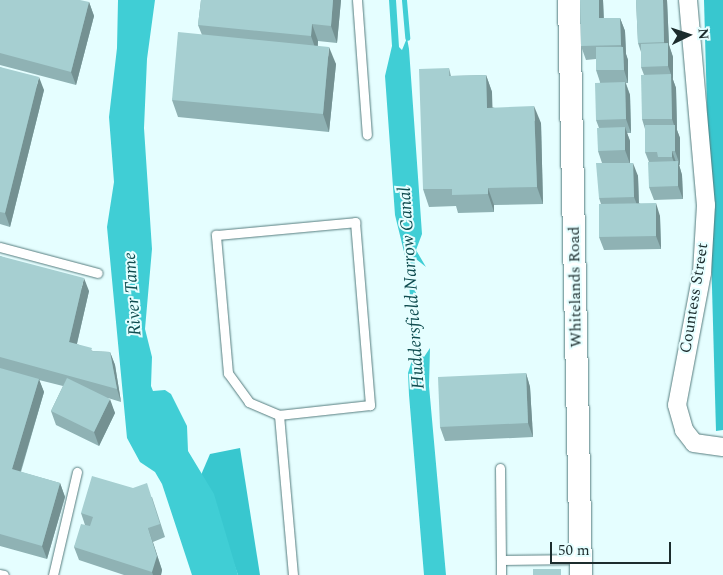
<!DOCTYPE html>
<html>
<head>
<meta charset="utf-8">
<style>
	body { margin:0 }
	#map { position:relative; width:723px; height:575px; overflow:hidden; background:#e5feff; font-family:Spectral,serif }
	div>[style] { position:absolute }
	.forest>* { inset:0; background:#38c7cf }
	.water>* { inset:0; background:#40ced5 }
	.stream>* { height:5px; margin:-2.5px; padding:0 2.5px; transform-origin:2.5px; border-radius:2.5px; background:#40ced5 }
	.roads { filter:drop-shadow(0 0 1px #557c7e) drop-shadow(0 0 1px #557c7e) }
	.service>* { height:9px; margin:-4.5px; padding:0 4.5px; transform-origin:4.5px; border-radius:4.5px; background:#fff }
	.minor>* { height:18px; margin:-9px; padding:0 9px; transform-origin:9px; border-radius:9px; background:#fff }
	.tertiary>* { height:22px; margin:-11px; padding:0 11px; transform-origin:11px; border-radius:11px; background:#fff }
	.wall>* { inset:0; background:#8fb2b4 }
	.shaded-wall>* { inset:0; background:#749192 }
	.building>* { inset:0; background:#a6cfd1 }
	span { translate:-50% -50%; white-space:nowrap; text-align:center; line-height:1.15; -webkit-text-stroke:4px #e5feff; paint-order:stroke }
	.street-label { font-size:16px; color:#1c2c2d }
	.water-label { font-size:18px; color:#0f4c4f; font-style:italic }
	.north { position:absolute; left:663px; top:10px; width:50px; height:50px; -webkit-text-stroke:4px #e5feff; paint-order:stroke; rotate:86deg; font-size:14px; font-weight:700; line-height:20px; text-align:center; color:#1c2c2d }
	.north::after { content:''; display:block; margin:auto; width:18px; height:22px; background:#1c2c2d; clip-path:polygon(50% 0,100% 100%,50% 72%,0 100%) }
	.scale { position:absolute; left:550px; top:542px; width:121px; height:22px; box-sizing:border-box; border:2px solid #1c2c2d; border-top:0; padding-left:6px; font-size:15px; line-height:18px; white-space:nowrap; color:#1c2c2d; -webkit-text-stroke:4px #e5feff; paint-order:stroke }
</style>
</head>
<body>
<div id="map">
	<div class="forest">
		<i style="clip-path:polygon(704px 0,723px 0,723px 430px,716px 431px)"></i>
		<i style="clip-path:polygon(240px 448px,260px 575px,238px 575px,201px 475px,210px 454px)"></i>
	</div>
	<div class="water">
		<i style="clip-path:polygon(118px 0,155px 0,147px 59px,144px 128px,152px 249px,145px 329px,152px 357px,151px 386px,153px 391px,165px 390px,171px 394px,187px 426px,188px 451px,214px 494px,238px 575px,192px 575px,162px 484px,155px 472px,140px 462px,127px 438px,107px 227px,114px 182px,109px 117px,117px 48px)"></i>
		<i style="clip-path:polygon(389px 0,396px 0,399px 47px,402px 50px,407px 38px,409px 49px,422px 234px,416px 250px,426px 267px,416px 259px,414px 266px,420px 354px,424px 357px,430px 348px,429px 386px,446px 575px,424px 575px,409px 395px,408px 373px,414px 354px,408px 268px,395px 215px,385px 76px,392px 46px)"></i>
	</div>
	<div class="stream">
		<i style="left:404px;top:0;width:38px;rotate:85deg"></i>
	</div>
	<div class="roads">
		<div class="service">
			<i style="left:357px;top:0;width:135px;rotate:85.8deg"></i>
			<i style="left:355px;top:222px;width:184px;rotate:85.3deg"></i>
			<i style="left:370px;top:405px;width:92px;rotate:173.7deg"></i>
			<i style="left:279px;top:415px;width:33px;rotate:-157deg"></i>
			<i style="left:249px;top:402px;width:36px;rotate:-126deg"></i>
			<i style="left:228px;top:373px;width:139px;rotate:-95deg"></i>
			<i style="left:216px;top:235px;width:140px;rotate:-5.3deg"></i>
			<i style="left:0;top:247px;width:101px;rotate:14.9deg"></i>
			<i style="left:279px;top:415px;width:161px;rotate:85deg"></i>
			<i style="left:500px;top:468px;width:92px;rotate:89.4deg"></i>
			<i style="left:0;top:574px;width:4px;rotate:14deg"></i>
			<i style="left:53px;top:575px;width:106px;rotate:-76.9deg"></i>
			<i style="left:501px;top:575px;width:15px;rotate:-90deg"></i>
			<i style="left:501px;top:560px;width:80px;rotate:-0.7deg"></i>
		</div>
		<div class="minor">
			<i style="left:688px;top:0;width:206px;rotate:85deg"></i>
			<i style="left:706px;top:205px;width:68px;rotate:93.4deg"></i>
			<i style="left:702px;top:273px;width:134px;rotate:100.7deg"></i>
			<i style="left:677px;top:405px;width:26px;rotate:74deg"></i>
			<i style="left:684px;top:430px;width:16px;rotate:52deg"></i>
			<i style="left:694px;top:443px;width:29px;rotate:8deg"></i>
		</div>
		<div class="tertiary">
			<i style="left:569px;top:0;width:575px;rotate:88.8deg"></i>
		</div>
	</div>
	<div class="wall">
		<i style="clip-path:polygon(0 0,89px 2px,94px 16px,76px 85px,0 65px)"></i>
		<i style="clip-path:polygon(201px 0,341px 0,337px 43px,318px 41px,318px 46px,336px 64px,329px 132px,178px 117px,172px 100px,202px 35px,198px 25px)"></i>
		<i style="clip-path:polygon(580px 0,603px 0,604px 18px,620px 18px,625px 31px,626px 54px,628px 60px,628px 83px,626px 83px,630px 95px,631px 133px,627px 133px,630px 141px,630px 163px,638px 176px,639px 203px,660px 216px,661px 249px,604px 250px,599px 237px,601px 204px,599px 198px,602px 163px,598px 151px,599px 128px,596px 120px,600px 82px,596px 70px,596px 59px,586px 60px,581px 46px)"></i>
		<i style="clip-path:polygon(636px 0,667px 0,669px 45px,673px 57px,673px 80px,676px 88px,677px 130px,680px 138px,680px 165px,679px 165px,682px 175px,683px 199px,654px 200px,649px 187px,649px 162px,645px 152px,645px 129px,642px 119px,644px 75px,641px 67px,641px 52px,638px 43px)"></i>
		<i style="clip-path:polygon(0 67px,44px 90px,10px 227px,0 224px)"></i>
		<i style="clip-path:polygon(449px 68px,451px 76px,486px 75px,492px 92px,492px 107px,541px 123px,543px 204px,494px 205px,494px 212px,458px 213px,456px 206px,429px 207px,423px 189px)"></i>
		<i style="clip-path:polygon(0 256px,89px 291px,77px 344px,93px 351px,110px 352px,115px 365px,121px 402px,108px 398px,115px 413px,99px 446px,56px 425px,51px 411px,63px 386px,39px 380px,44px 392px,21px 472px,60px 483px,65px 497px,47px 559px,0 546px)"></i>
		<i style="clip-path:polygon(526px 373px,530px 387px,533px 437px,445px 441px,440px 427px)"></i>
		<i style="clip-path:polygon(152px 497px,165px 537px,153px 542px,162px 570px,161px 575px,124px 575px,79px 560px,74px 547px,85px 525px,81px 513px)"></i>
	</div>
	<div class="shaded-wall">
		<i style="clip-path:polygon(333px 0,341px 0,337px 43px,331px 26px)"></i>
		<i style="clip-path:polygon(599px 0,603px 0,604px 32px,599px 18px)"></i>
		<i style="clip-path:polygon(663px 0,667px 0,669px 45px,673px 57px,673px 80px,668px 66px,668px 54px,664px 42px)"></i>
		<i style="clip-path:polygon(89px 2px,94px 16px,76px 85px,71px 72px)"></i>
		<i style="clip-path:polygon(620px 18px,625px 31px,626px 54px,628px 60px,628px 83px,624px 70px,623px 51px,621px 45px)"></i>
		<i style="clip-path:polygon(312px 24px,318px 41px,317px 53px,311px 36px)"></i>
		<i style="clip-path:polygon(329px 47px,336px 64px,329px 132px,323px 114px)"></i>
		<i style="clip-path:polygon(671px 74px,676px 88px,677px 130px,680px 138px,680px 165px,675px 151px,675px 128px,672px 119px)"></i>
		<i style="clip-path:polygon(486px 75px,492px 92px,493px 125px,487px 108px)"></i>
		<i style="clip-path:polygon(39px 77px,44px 90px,10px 227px,5px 213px)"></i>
		<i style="clip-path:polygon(625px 82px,630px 95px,631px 133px,626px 119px)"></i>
		<i style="clip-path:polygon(534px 106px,541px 123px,543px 204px,537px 187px)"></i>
		<i style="clip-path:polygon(625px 127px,630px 141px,630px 164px,625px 150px)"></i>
		<i style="clip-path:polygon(672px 151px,677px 165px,677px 170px,672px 157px)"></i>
		<i style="clip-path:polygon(678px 161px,682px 175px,683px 199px,678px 186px)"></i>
		<i style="clip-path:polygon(633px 163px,638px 176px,639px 210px,634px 197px)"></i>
		<i style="clip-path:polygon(488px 188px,494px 205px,494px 212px,488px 194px)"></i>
		<i style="clip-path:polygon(656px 203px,660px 216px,661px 249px,656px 236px)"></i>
		<i style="clip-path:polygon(84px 278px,89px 291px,74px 356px,69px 342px)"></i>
		<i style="clip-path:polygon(110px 352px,115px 365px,121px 402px,117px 389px)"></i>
		<i style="clip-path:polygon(526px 373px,530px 387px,533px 437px,528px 423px)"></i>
		<i style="clip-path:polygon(39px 379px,44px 392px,17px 483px,12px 469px)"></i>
		<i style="clip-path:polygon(110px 399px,115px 413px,99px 446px,94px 432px)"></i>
		<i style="clip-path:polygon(60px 483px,65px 497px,47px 559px,42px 546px)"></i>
		<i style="clip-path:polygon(148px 528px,162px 570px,161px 575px,153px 575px,152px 572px)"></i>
	</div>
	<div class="building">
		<i style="clip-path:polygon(0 0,80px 0,89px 2px,71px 72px,0 53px)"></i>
		<i style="clip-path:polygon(201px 0,333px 0,331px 26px,312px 24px,311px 36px,198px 25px)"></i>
		<i style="clip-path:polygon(580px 0,599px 0,599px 18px,620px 18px,621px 45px,581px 46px)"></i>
		<i style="clip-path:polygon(636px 0,663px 0,664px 42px,638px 43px)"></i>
		<i style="clip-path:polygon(178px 32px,329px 47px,323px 114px,172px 100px)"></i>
		<i style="clip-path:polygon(668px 43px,668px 66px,641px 67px,641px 44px)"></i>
		<i style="clip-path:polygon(596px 47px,623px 47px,624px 70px,596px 70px)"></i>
		<i style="clip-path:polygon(0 67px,39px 77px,5px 213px,0 212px)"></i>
		<i style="clip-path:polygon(449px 68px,449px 76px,486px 75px,487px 108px,534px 106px,537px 187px,488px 188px,488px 194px,452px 195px,452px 189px,423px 189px,419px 69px)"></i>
		<i style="clip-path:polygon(671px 74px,672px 119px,642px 119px,641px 75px)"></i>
		<i style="clip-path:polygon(625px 82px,626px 119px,596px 120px,595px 83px)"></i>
		<i style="clip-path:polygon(645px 125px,675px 125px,675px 151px,672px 151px,672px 157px,658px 157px,657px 152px,645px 152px)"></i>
		<i style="clip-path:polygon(625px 127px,625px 150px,598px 151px,597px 128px)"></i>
		<i style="clip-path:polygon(678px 161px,678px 186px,649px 187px,648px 162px)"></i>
		<i style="clip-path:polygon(596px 163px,633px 163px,634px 197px,599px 198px)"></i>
		<i style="clip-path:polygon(656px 203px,656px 236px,599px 237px,599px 204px)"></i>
		<i style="clip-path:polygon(0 256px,84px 278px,69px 342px,92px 348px,91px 351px,110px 352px,117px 389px,0 357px)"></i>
		<i style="clip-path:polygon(0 368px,39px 379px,12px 469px,60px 483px,42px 546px,0 534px)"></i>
		<i style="clip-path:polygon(526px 373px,528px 423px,440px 427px,438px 377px)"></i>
		<i style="clip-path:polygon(67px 378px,110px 399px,94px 432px,51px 411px)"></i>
		<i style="clip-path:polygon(92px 476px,133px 488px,147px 483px,160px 524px,148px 528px,157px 556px,152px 572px,74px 547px,81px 524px,90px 526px,93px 517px,81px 513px)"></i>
		<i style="clip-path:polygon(533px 569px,561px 569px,561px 575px,533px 575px)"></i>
	</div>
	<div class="street-label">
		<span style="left:575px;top:287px;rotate:-91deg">Whitelands Road</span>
		<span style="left:694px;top:298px;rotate:-81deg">Countess Street</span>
	</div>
	<div class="water-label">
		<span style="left:412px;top:288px;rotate:-94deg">Huddersfield Narrow Canal</span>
		<span style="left:133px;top:294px;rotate:-94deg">River Tame</span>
	</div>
	<div class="north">N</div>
	<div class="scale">50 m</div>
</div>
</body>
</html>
